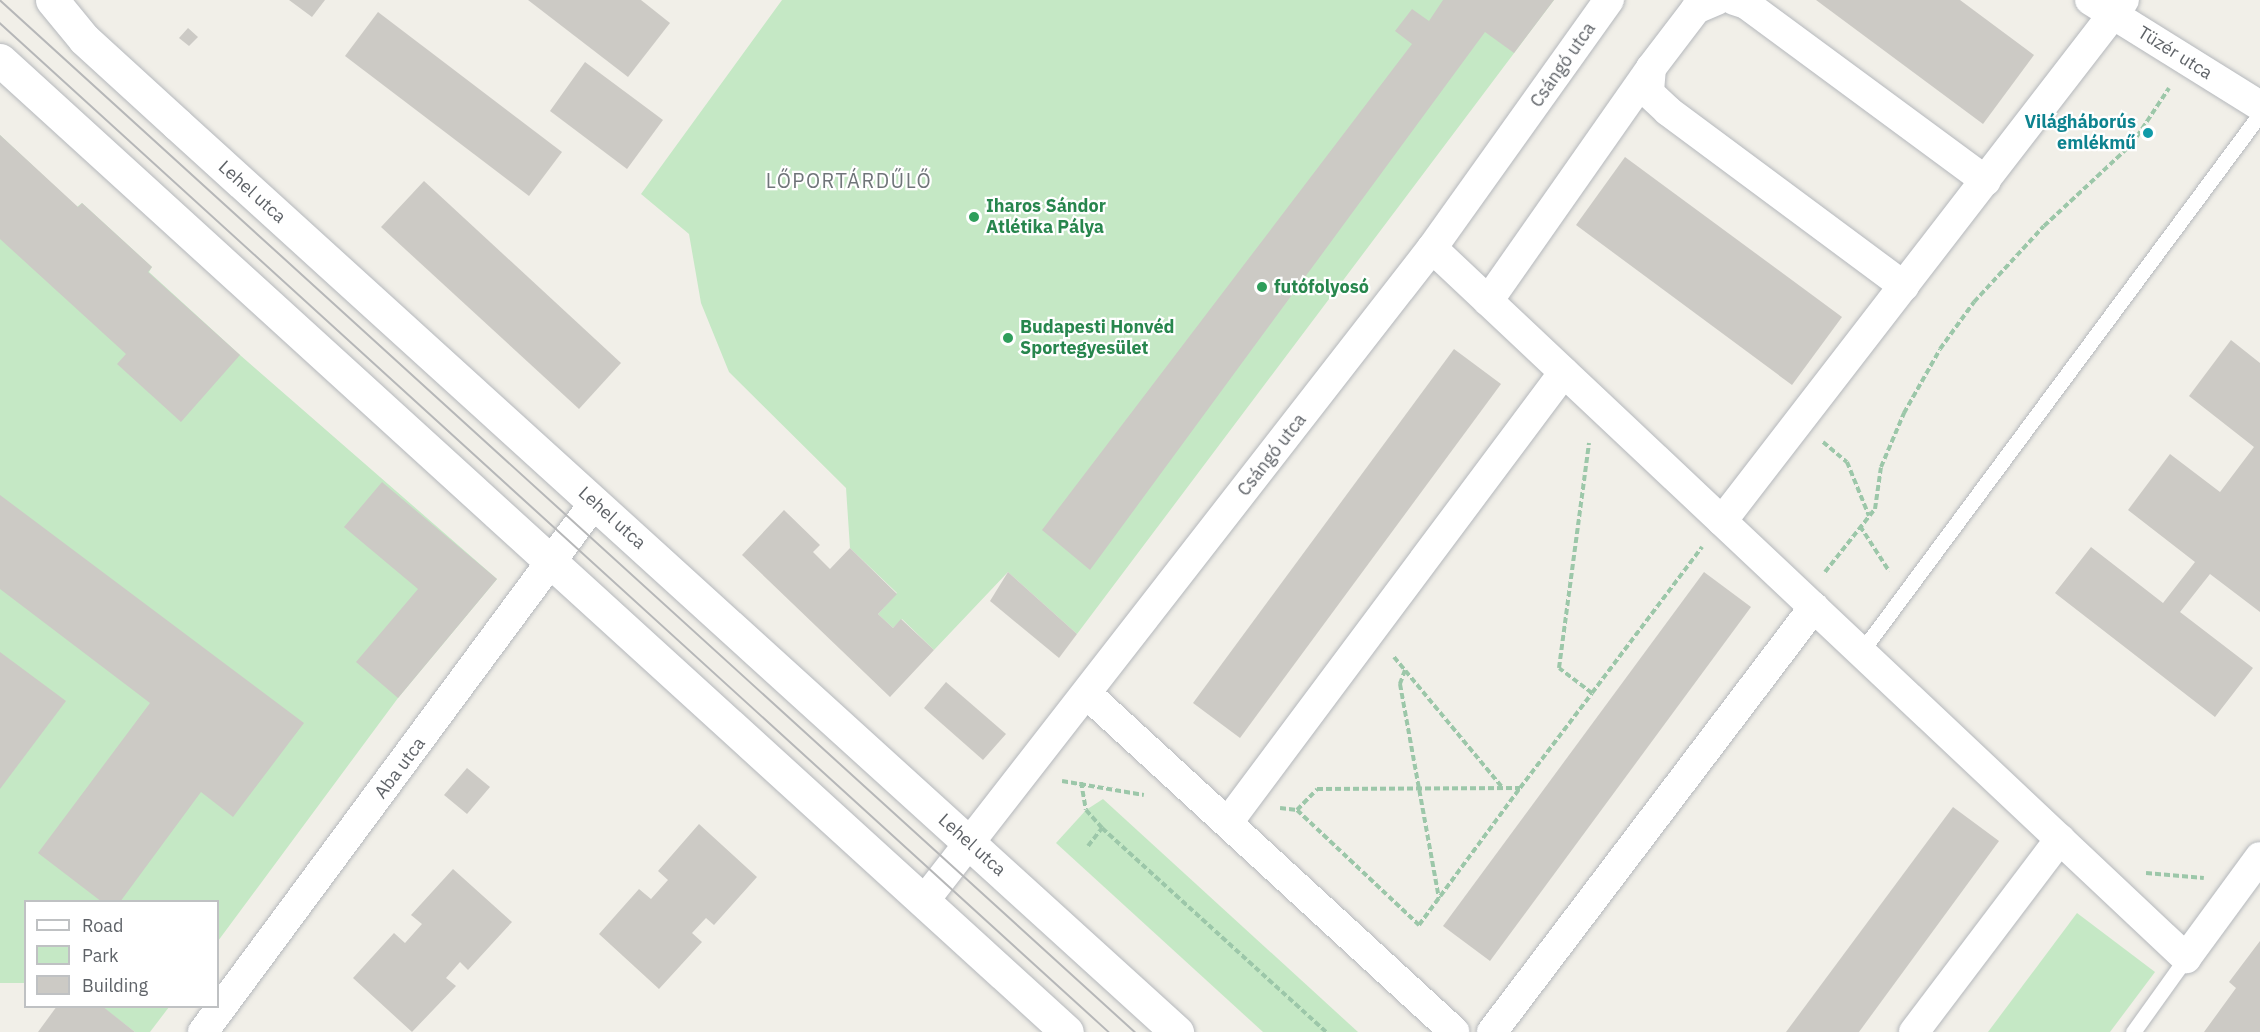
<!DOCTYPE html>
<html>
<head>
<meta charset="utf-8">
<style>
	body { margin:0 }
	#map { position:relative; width:2260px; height:1032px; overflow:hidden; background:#f1efe8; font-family:"IBM Plex Sans",sans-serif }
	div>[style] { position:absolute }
	.green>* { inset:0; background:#c5e8c5 }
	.building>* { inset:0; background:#cccac5 }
	.path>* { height:4px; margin-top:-2px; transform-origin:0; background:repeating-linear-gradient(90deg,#9cc7a9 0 6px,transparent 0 9px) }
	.roads { filter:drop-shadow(0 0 2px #b5b8bc) drop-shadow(0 0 2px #b5b8bc) }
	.service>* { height:15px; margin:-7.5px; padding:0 7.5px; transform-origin:7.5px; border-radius:7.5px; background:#fff }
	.minor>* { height:30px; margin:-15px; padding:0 15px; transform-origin:15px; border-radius:15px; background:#fff }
	.secondary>* { height:33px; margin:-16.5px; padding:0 16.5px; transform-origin:16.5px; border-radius:16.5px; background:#fff }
	.tram>* { height:1.5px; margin:-0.75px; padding:0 0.75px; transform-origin:0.75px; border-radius:0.75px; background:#b6b7b8 }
	.dots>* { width:16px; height:16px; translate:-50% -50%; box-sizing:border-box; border:3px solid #fff; border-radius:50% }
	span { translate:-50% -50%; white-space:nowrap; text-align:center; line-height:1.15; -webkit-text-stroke:4.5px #fff; paint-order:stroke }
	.street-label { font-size:18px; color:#5f6368 }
	.culture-label { font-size:18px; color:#0d838f; font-weight:700 }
	.right { translate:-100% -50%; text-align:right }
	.leisure-label { font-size:18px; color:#27864d; font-weight:700 }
	.left { translate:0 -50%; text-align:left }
	.neighbourhood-label { font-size:20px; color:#70757a; letter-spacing:1.5px }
	.legend { position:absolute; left:24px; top:900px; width:195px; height:108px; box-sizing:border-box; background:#fff; border:2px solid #bfc1c3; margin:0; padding:8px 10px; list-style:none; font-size:18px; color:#5f6368 }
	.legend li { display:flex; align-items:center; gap:12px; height:30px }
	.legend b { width:30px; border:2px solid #bfc1c3 }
</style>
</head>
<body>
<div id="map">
	<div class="green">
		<i style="clip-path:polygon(782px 0,1554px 0,1077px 634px,1008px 572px,934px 650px,902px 619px,893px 628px,878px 614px,897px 593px,850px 548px,846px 488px,729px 372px,701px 303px,689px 234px,641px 194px)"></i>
		<i style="clip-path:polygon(0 135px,77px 207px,82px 203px,152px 267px,149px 272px,240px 355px,497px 579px,398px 698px,218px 941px,218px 902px,26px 902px,25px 983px,0 983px)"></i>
		<i style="clip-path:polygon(1103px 799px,1358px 1032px,1263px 1032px,1056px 843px,1086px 810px)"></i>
		<i style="clip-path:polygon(2077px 913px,2155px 972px,2110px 1032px,1988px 1032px)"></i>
		<i style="clip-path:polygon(102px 1007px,169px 1007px,150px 1032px,135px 1032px)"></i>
	</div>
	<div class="building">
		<i style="clip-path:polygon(289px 0,325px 0,312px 17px)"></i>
		<i style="clip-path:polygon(528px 0,641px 0,670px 23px,628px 77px)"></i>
		<i style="clip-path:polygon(1443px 0,1554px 0,1514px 53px,1485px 32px,1090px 570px,1042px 530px,1412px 44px,1395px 31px,1412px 9px,1429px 21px)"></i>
		<i style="clip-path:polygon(1816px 0,1960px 0,2034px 55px,1983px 124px)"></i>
		<i style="clip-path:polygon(378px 12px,562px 152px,529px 196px,345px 56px)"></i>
		<i style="clip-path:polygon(188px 28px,198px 37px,189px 46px,179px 38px)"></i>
		<i style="clip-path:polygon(585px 62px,663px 120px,627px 169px,550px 111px)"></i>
		<i style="clip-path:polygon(0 135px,78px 207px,82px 203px,152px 267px,148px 272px,240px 355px,181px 422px,117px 364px,126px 354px,0 239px)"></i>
		<i style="clip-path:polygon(1625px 157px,1842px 317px,1792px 385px,1576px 225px)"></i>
		<i style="clip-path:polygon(424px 181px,621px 363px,579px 409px,381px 227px)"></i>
		<i style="clip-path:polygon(2231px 340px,2260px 363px,2260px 612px,2210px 574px,2180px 612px,2253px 668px,2215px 717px,2055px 593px,2091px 547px,2163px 603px,2195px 562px,2128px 510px,2170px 454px,2220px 492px,2254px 447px,2189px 396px)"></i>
		<i style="clip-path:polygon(1454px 349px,1501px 384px,1240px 738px,1193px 703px)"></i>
		<i style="clip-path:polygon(382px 482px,497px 579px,398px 698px,356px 662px,418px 589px,344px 527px)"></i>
		<i style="clip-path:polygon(0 495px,304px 723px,233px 817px,201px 792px,120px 902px,102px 902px,38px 853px,150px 703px,0 589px)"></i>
		<i style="clip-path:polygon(784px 510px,820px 545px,813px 552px,830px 569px,850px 548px,897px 594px,878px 614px,893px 628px,901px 619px,934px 650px,890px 697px,742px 555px)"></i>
		<i style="clip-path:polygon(1008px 572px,1077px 634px,1059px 658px,990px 601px)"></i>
		<i style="clip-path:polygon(1704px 572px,1751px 607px,1490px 961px,1443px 926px)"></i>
		<i style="clip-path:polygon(0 652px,66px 701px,0 789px)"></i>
		<i style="clip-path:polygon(946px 682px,1006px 734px,983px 760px,924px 708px)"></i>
		<i style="clip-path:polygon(467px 768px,490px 787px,467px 814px,444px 795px)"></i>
		<i style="clip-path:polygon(1953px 807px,1999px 841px,1859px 1032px,1786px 1032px)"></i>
		<i style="clip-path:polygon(699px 824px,757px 877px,714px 925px,706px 918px,692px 933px,702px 942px,659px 989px,599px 934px,639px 889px,651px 899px,668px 880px,658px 871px)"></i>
		<i style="clip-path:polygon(453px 869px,512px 922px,468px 970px,460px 962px,446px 978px,456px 986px,412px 1032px,353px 978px,394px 933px,405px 943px,422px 924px,411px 915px)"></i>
		<i style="clip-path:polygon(2260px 941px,2260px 1032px,2204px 1032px,2236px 988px,2229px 982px)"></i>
		<i style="clip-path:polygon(57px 1006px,102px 1006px,135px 1032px,38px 1032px)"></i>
	</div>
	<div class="path">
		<i style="left:1823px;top:442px;width:31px;rotate:40deg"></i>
		<i style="left:1847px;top:462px;width:58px;rotate:67.8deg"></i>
		<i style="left:1860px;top:526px;width:54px;rotate:57.2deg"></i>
		<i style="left:1825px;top:572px;width:80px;rotate:-51.6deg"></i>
		<i style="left:1875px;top:509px;width:42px;rotate:-81.9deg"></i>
		<i style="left:1881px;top:467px;width:59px;rotate:-66.9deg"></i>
		<i style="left:1904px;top:413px;width:73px;rotate:-60.6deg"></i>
		<i style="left:1940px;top:349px;width:58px;rotate:-54.1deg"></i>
		<i style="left:1974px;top:302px;width:103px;rotate:-47.4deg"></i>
		<i style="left:2044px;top:226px;width:120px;rotate:-43deg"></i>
		<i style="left:2132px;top:144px;width:67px;rotate:-56.5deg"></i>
		<i style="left:1394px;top:657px;width:169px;rotate:50.3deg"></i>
		<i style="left:1405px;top:670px;width:15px;rotate:110deg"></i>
		<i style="left:1400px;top:684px;width:218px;rotate:79.7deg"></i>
		<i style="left:1592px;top:693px;width:183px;rotate:-53deg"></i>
		<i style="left:1062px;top:781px;width:83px;rotate:9.7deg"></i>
		<i style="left:1081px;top:782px;width:28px;rotate:80deg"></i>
		<i style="left:1086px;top:810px;width:24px;rotate:48deg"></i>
		<i style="left:1102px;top:828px;width:303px;rotate:42.3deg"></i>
		<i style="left:1280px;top:808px;width:17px;rotate:7deg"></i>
		<i style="left:1297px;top:810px;width:29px;rotate:-46deg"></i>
		<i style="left:1317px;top:789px;width:203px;rotate:-0.3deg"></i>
		<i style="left:1520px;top:788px;width:119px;rotate:-52.8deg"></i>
		<i style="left:1592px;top:693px;width:41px;rotate:-142.9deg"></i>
		<i style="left:1559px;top:668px;width:227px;rotate:-82.4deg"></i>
		<i style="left:1297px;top:810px;width:168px;rotate:43.3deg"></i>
		<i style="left:1419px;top:925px;width:170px;rotate:-53.6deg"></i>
		<i style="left:1088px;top:846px;width:23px;rotate:-52deg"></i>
		<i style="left:2146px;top:873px;width:58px;rotate:4.9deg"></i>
	</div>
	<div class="roads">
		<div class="service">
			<i style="left:1861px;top:652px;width:670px;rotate:-53.44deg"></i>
			<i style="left:2133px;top:1032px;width:91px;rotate:-54.4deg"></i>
		</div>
		<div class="minor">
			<i style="left:1717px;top:0;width:23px;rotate:157deg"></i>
			<i style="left:1696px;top:9px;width:74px;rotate:127.3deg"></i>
			<i style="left:1651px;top:68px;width:25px;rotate:95deg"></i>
			<i style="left:1649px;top:93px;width:26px;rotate:43deg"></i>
			<i style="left:1668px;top:111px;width:294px;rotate:36.6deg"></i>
			<i style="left:1734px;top:0;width:13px;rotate:18deg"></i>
			<i style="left:1746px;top:4px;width:298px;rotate:36.4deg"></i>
			<i style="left:2090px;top:0;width:200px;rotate:31.9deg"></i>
			<i style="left:1432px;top:248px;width:1036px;rotate:43.28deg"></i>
			<i style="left:2186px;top:958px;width:125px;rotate:-53.8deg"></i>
			<i style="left:1488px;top:301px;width:284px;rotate:-55deg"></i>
			<i style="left:1722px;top:521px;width:658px;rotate:-52.35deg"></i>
			<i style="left:1087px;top:694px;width:499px;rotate:42.6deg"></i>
			<i style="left:1229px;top:821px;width:560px;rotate:-53.27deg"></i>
			<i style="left:924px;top:901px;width:827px;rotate:-52.12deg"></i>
			<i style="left:1432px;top:248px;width:305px;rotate:-54.5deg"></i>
			<i style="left:203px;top:1032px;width:659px;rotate:-53.51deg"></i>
			<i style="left:1492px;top:1032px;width:533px;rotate:-52.85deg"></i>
			<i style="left:1914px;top:1032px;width:242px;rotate:-52.9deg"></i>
		</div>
		<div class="secondary">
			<i style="left:52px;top:0;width:50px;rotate:50.6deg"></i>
			<i style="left:84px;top:39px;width:126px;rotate:42.4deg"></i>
			<i style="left:177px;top:124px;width:1351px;rotate:42.24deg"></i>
			<i style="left:0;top:60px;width:1443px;rotate:42.33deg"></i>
		</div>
	</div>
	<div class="tram">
		<i style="left:0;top:0;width:1534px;rotate:42.28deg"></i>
		<i style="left:0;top:23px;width:1499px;rotate:42.3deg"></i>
	</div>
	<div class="dots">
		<i style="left:2148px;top:133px;background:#0f9aa8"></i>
		<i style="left:974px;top:217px;background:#2e9e5b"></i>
		<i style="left:1262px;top:287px;background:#2e9e5b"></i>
		<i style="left:1008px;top:338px;background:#2e9e5b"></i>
	</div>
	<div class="street-label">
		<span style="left:2175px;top:53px;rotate:32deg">Tüzér utca</span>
		<span style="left:1563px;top:65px;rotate:-55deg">Csángó utca</span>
		<span style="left:252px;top:192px;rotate:42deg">Lehel utca</span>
		<span style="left:1272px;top:455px;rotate:-52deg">Csángó utca</span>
		<span style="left:612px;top:518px;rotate:42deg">Lehel utca</span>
		<span style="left:400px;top:768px;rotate:-53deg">Aba utca</span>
		<span style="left:972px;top:845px;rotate:42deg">Lehel utca</span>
	</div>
	<div class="culture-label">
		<span class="right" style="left:2136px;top:133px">Világháborús<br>emlékmű</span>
	</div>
	<div class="leisure-label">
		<span class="left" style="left:986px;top:217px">Iharos Sándor<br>Atlétika Pálya</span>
		<span class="left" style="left:1274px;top:287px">futófolyosó</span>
		<span class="left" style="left:1020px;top:338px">Budapesti Honvéd<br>Sportegyesület</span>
	</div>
	<div class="neighbourhood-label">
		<span style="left:849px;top:180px">LŐPORTÁRDŰLŐ</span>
	</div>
	<ul class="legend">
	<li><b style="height:8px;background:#fff"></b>Road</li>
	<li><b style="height:16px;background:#c5e8c5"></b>Park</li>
	<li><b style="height:16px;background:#cccac5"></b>Building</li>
	</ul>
</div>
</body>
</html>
